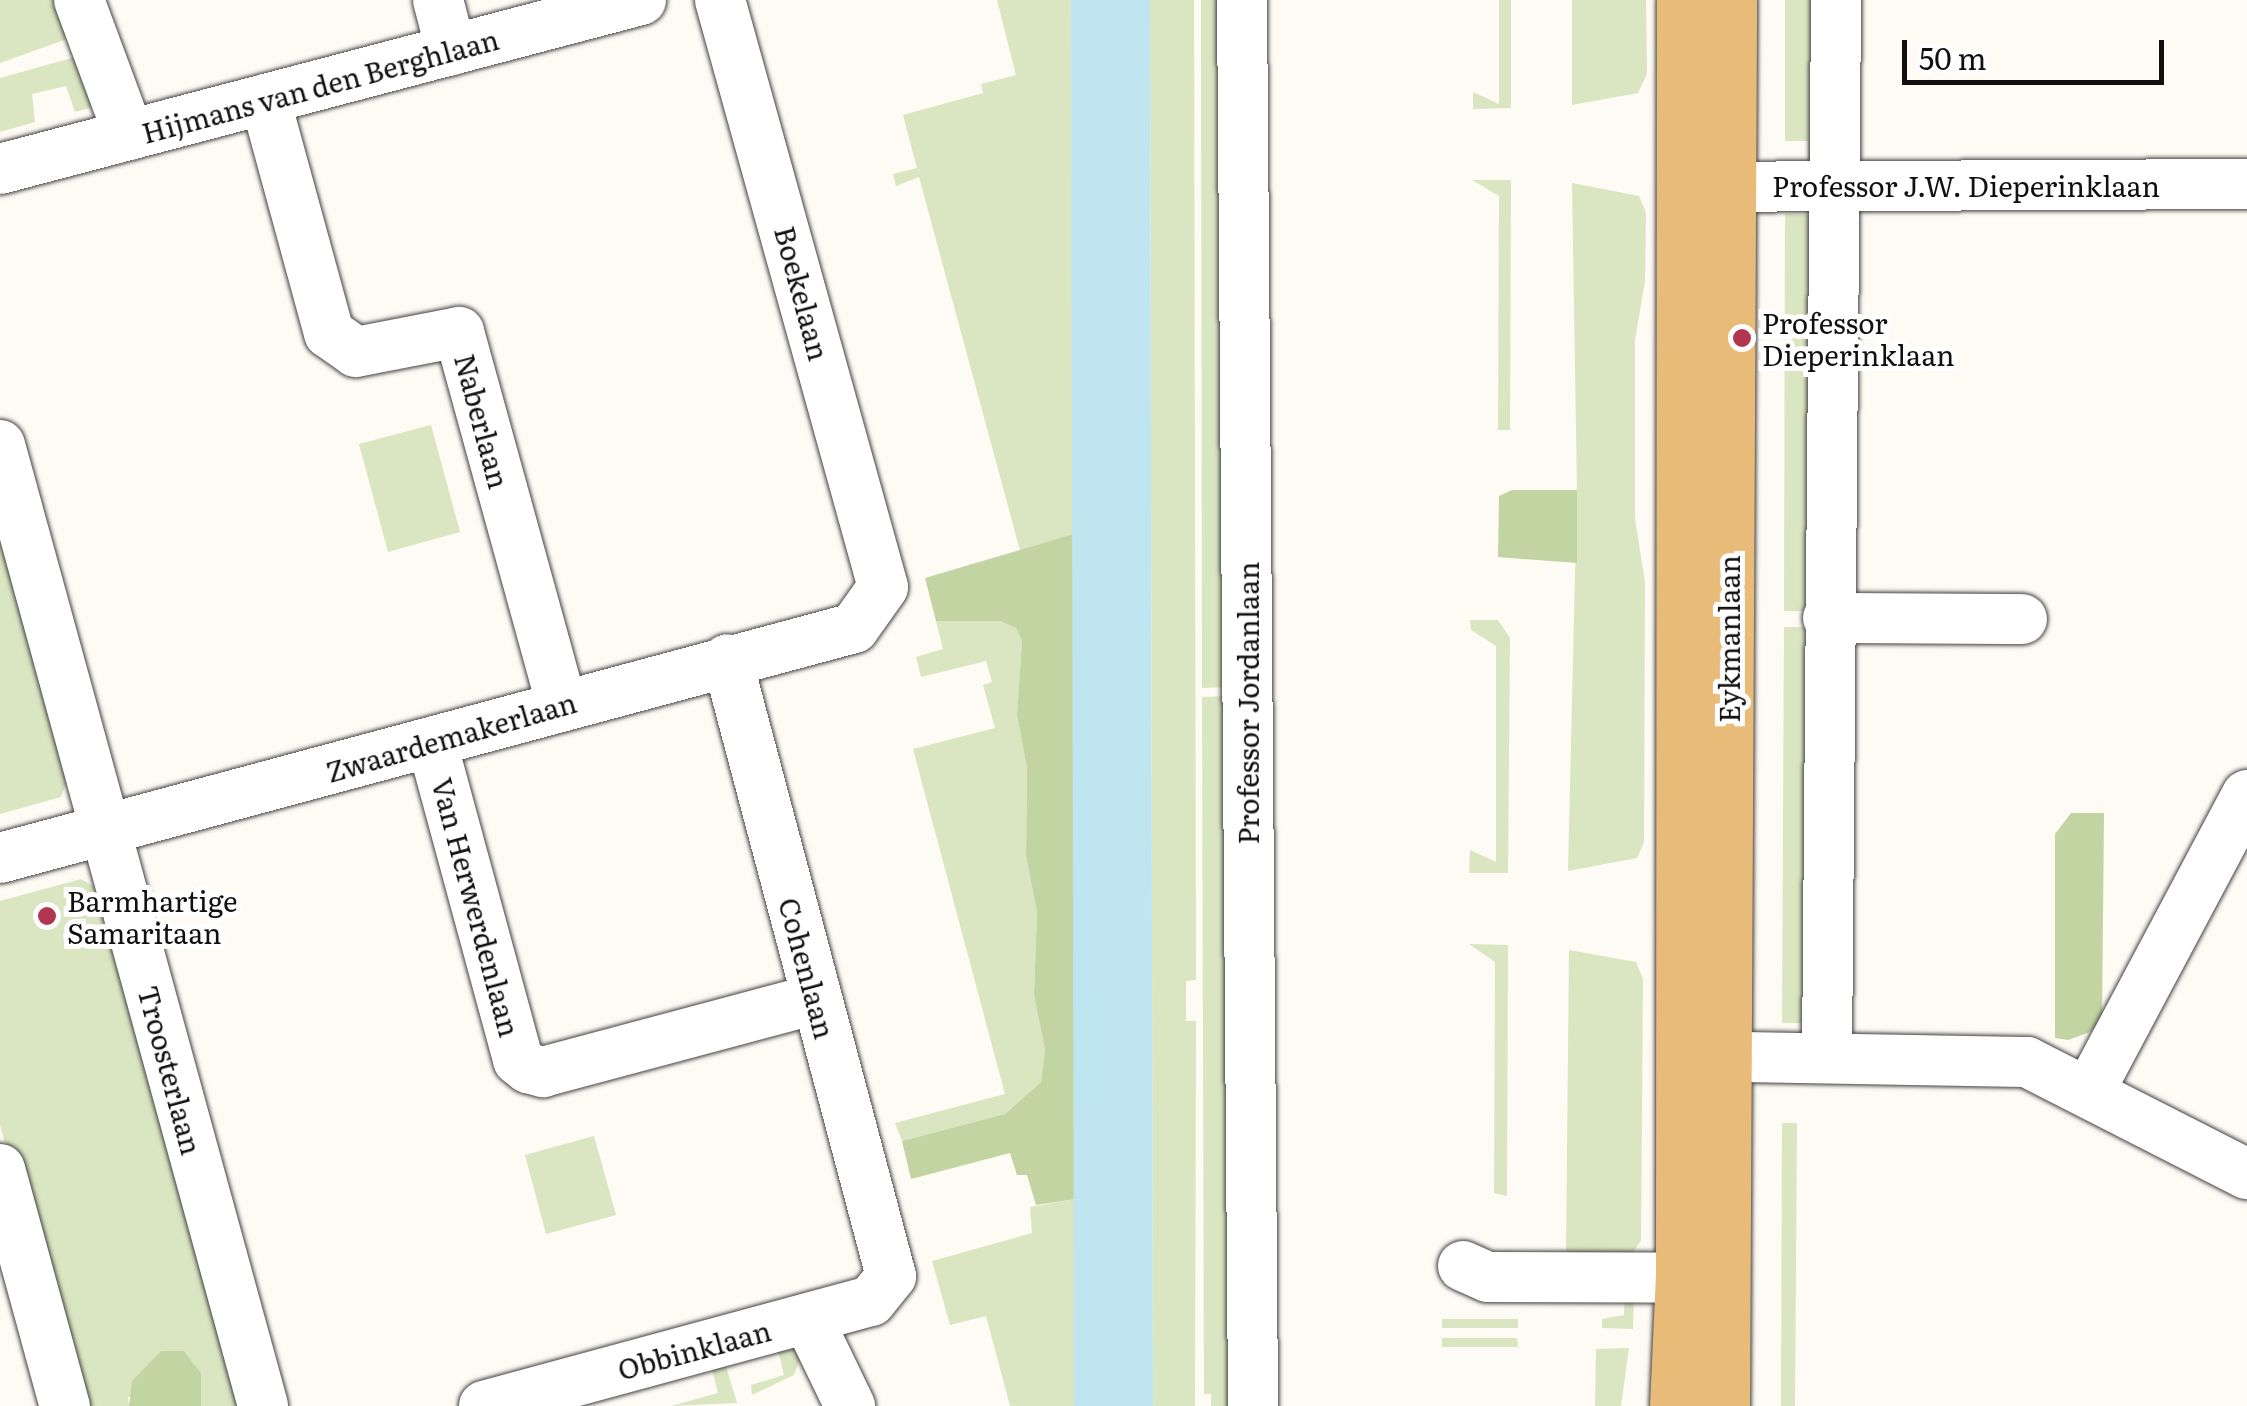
<!DOCTYPE html>
<html>
<head>
<meta charset="utf-8">
<style>
	body { margin:0 }
	#map { position:relative; width:2247px; height:1406px; overflow:hidden; background:#fefaf4; font-family:Literata,serif }
	div>[style] { position:absolute }
	.green>* { inset:0; background:#dae5c1 }
	.forest>* { inset:0; background:#c1d4a2 }
	.water>* { inset:0; background:#bee5f0 }
	.roads { filter:drop-shadow(0 0 2px #434343) drop-shadow(0 0 2px #434343) }
	.minor>* { height:50px; margin:-25px; padding:0 25px; transform-origin:25px; border-radius:25px; background:#fff }
	.major>* { height:55px; margin:-27.5px; padding:0 27.5px; transform-origin:27.5px; border-radius:27.5px; background:#e9bb79 }
	.dots>* { width:28px; height:28px; translate:-50% -50%; box-sizing:border-box; border:5px solid #fff; border-radius:50% }
	span { translate:-50% -50%; white-space:nowrap; text-align:center; line-height:1.15; -webkit-text-stroke:10px #fff; paint-order:stroke }
	.street-label { font-size:28px; color:#101010 }
	.poi-label { font-size:28px; color:#101010 }
	.left { translate:0 -50%; text-align:left }
	.scale { position:absolute; left:1902px; top:40px; width:262px; height:45px; box-sizing:border-box; border:5px solid #101010; border-top:0; padding-left:12px; font-size:30px; line-height:35px; white-space:nowrap; color:#101010; -webkit-text-stroke:8px #fff; paint-order:stroke }
</style>
</head>
<body>
<div id="map">
	<div class="green">
		<i style="clip-path:polygon(0 0,65px 0,78px 35px,0 63px)"></i>
		<i style="clip-path:polygon(997px 0,1071px 0,1074px 534px,1021px 554px,919px 177px,896px 186px,893px 174px,917px 168px,903px 115px,983px 93px,981px 84px,1016px 75px)"></i>
		<i style="clip-path:polygon(1150px 0,1194px 0,1196px 980px,1186px 981px,1186px 1021px,1196px 1021px,1195px 1406px,1153px 1406px)"></i>
		<i style="clip-path:polygon(1201px 0,1228px 0,1229px 687px,1202px 688px)"></i>
		<i style="clip-path:polygon(1499px 0,1511px 0,1511px 108px,1473px 109px,1473px 92px,1499px 104px)"></i>
		<i style="clip-path:polygon(1572px 0,1646px 0,1647px 74px,1638px 93px,1572px 105px)"></i>
		<i style="clip-path:polygon(1785px 0,1820px 0,1819px 159px,1808px 158px,1808px 141px,1785px 141px)"></i>
		<i style="clip-path:polygon(86px 54px,104px 104px,75px 112px,66px 86px,32px 94px,35px 122px,0 132px,0 78px)"></i>
		<i style="clip-path:polygon(1472px 180px,1511px 180px,1510px 430px,1498px 430px,1499px 196px)"></i>
		<i style="clip-path:polygon(1572px 183px,1639px 196px,1646px 213px,1645px 281px,1635px 340px,1635px 519px,1645px 582px,1644px 842px,1637px 858px,1568px 871px,1577px 490px)"></i>
		<i style="clip-path:polygon(1785px 214px,1816px 215px,1818px 611px,1784px 611px)"></i>
		<i style="clip-path:polygon(431px 425px,460px 532px,388px 552px,359px 444px)"></i>
		<i style="clip-path:polygon(0 475px,82px 780px,66px 784px,61px 797px,0 814px)"></i>
		<i style="clip-path:polygon(1470px 620px,1498px 620px,1510px 638px,1508px 873px,1469px 873px,1470px 850px,1496px 862px,1496px 646px,1471px 630px)"></i>
		<i style="clip-path:polygon(936px 621px,1000px 621px,1016px 628px,1022px 641px,1017px 715px,1027px 767px,1026px 856px,1037px 912px,1034px 995px,1045px 1050px,1041px 1082px,1005px 1114px,902px 1141px,895px 1123px,1005px 1094px,913px 749px,995px 728px,983px 685px,992px 682px,986px 661px,921px 677px,916px 657px,943px 649px)"></i>
		<i style="clip-path:polygon(1784px 627px,1818px 627px,1808px 1023px,1782px 1023px)"></i>
		<i style="clip-path:polygon(1229px 696px,1232px 1406px,1211px 1406px,1211px 1394px,1204px 1394px,1202px 697px)"></i>
		<i style="clip-path:polygon(81px 879px,93px 886px,109px 882px,250px 1406px,201px 1406px,201px 1373px,184px 1351px,128px 1398px,129px 1406px,78px 1406px,0 1125px,0 901px)"></i>
		<i style="clip-path:polygon(1469px 944px,1508px 945px,1507px 1196px,1494px 1193px,1495px 962px)"></i>
		<i style="clip-path:polygon(1569px 950px,1636px 962px,1643px 979px,1641px 1241px,1630px 1256px,1566px 1256px)"></i>
		<i style="clip-path:polygon(1782px 1123px,1797px 1123px,1795px 1406px,1781px 1406px)"></i>
		<i style="clip-path:polygon(594px 1136px,616px 1215px,546px 1234px,525px 1155px)"></i>
		<i style="clip-path:polygon(1076px 1199px,1074px 1406px,1010px 1406px,986px 1316px,950px 1325px,932px 1261px,1032px 1233px,1030px 1207px)"></i>
		<i style="clip-path:polygon(1625px 1287px,1634px 1287px,1633px 1329px,1602px 1328px,1602px 1319px,1624px 1315px)"></i>
		<i style="clip-path:polygon(1442px 1319px,1518px 1319px,1518px 1328px,1442px 1328px)"></i>
		<i style="clip-path:polygon(1442px 1338px,1517px 1338px,1518px 1347px,1442px 1347px)"></i>
		<i style="clip-path:polygon(790px 1347px,803px 1351px,794px 1375px,752px 1395px,751px 1385px,784px 1375px,778px 1350px)"></i>
		<i style="clip-path:polygon(1629px 1348px,1621px 1406px,1595px 1406px,1596px 1349px)"></i>
		<i style="clip-path:polygon(725px 1363px,737px 1403px,671px 1406px,718px 1393px,712px 1370px)"></i>
	</div>
	<div class="forest">
		<i style="clip-path:polygon(1512px 490px,1577px 490px,1577px 563px,1498px 557px,1499px 496px)"></i>
		<i style="clip-path:polygon(1074px 534px,1076px 1199px,1036px 1205px,1027px 1175px,1017px 1175px,1010px 1153px,911px 1179px,902px 1141px,1005px 1114px,1041px 1082px,1045px 1050px,1034px 995px,1037px 912px,1026px 856px,1027px 768px,1017px 715px,1022px 641px,1016px 628px,1000px 621px,936px 621px,925px 578px)"></i>
		<i style="clip-path:polygon(2071px 813px,2104px 813px,2102px 1018px,2090px 1032px,2068px 1040px,2055px 1038px,2055px 834px)"></i>
		<i style="clip-path:polygon(161px 1351px,184px 1351px,201px 1373px,201px 1406px,129px 1406px,132px 1381px)"></i>
	</div>
	<div class="water">
		<i style="clip-path:polygon(1071px 0,1150px 0,1153px 1406px,1074px 1406px)"></i>
	</div>
	<div class="roads">
		<div class="minor">
			<i style="left:79px;top:0;width:144px;rotate:69.7deg"></i>
			<i style="left:438px;top:0;width:52px;rotate:75.4deg"></i>
			<i style="left:1242px;top:0;width:1406px;rotate:89.55deg"></i>
			<i style="left:265px;top:99px;width:243px;rotate:74.7deg"></i>
			<i style="left:329px;top:333px;width:33px;rotate:35deg"></i>
			<i style="left:356px;top:352px;width:105px;rotate:-11deg"></i>
			<i style="left:459px;top:332px;width:385px;rotate:74.6deg"></i>
			<i style="left:0;top:169px;width:663px;rotate:-14.77deg"></i>
			<i style="left:1686px;top:187px;width:561px;rotate:-0.31deg"></i>
			<i style="left:0;top:445px;width:996px;rotate:74.69deg"></i>
			<i style="left:1828px;top:618px;width:194px;rotate:0.3deg"></i>
			<i style="left:432px;top:743px;width:328px;rotate:74.8deg"></i>
			<i style="left:518px;top:1060px;width:13px;rotate:39deg"></i>
			<i style="left:528px;top:1068px;width:16px;rotate:15deg"></i>
			<i style="left:543px;top:1072px;width:283px;rotate:-15deg"></i>
			<i style="left:0;top:858px;width:884px;rotate:-15.07deg"></i>
			<i style="left:854px;top:628px;width:50px;rotate:-54.7deg"></i>
			<i style="left:883px;top:587px;width:609px;rotate:-105.52deg"></i>
			<i style="left:1684px;top:1056px;width:343px;rotate:1deg"></i>
			<i style="left:2027px;top:1062px;width:247px;rotate:27deg"></i>
			<i style="left:1827px;top:1057px;width:1057px;rotate:-89.51deg"></i>
			<i style="left:2090px;top:1090px;width:334px;rotate:-62deg"></i>
			<i style="left:0;top:1169px;width:246px;rotate:74.7deg"></i>
			<i style="left:1463px;top:1266px;width:27px;rotate:24deg"></i>
			<i style="left:1488px;top:1277px;width:232px;rotate:0.2deg"></i>
			<i style="left:808px;top:1319px;width:97px;rotate:64.2deg"></i>
			<i style="left:484px;top:1406px;width:401px;rotate:-15.2deg"></i>
			<i style="left:871px;top:1301px;width:32px;rotate:-51deg"></i>
			<i style="left:891px;top:1276px;width:638px;rotate:-104.89deg"></i>
		</div>
		<div class="major">
			<i style="left:1677px;top:1406px;width:131px;rotate:-87.4deg"></i>
			<i style="left:1683px;top:1275px;width:1275px;rotate:-89.96deg"></i>
			<i style="left:1722px;top:1406px;width:1406px;rotate:-89.71deg"></i>
		</div>
	</div>
	<div class="dots">
		<i style="left:1742px;top:338px;background:#b13751"></i>
		<i style="left:47px;top:916px;background:#b13751"></i>
	</div>
	<div class="street-label">
		<span style="left:320px;top:85px;rotate:-15deg">Hijmans van den Berghlaan</span>
		<span style="left:1966px;top:185px">Professor J.W. Dieperinklaan</span>
		<span style="left:803px;top:293px;rotate:75deg">Boekelaan</span>
		<span style="left:483px;top:421px;rotate:75deg">Naberlaan</span>
		<span style="left:1728px;top:639px;rotate:-90deg">Eykmanlaan</span>
		<span style="left:1247px;top:703px;rotate:-90deg">Professor Jordanlaan</span>
		<span style="left:451px;top:736px;rotate:-16deg">Zwaardemakerlaan</span>
		<span style="left:477px;top:907px;rotate:75deg">Van Herwerdenlaan</span>
		<span style="left:808px;top:968px;rotate:75deg">Cohenlaan</span>
		<span style="left:171px;top:1070px;rotate:75deg">Troosterlaan</span>
		<span style="left:694px;top:1349px;rotate:-15deg">Obbinklaan</span>
	</div>
	<div class="poi-label">
		<span class="left" style="left:1762px;top:338px">Professor<br>Dieperinklaan</span>
		<span class="left" style="left:67px;top:916px">Barmhartige<br>Samaritaan</span>
	</div>
	<div class="scale">50 m</div>
</div>
</body>
</html>
